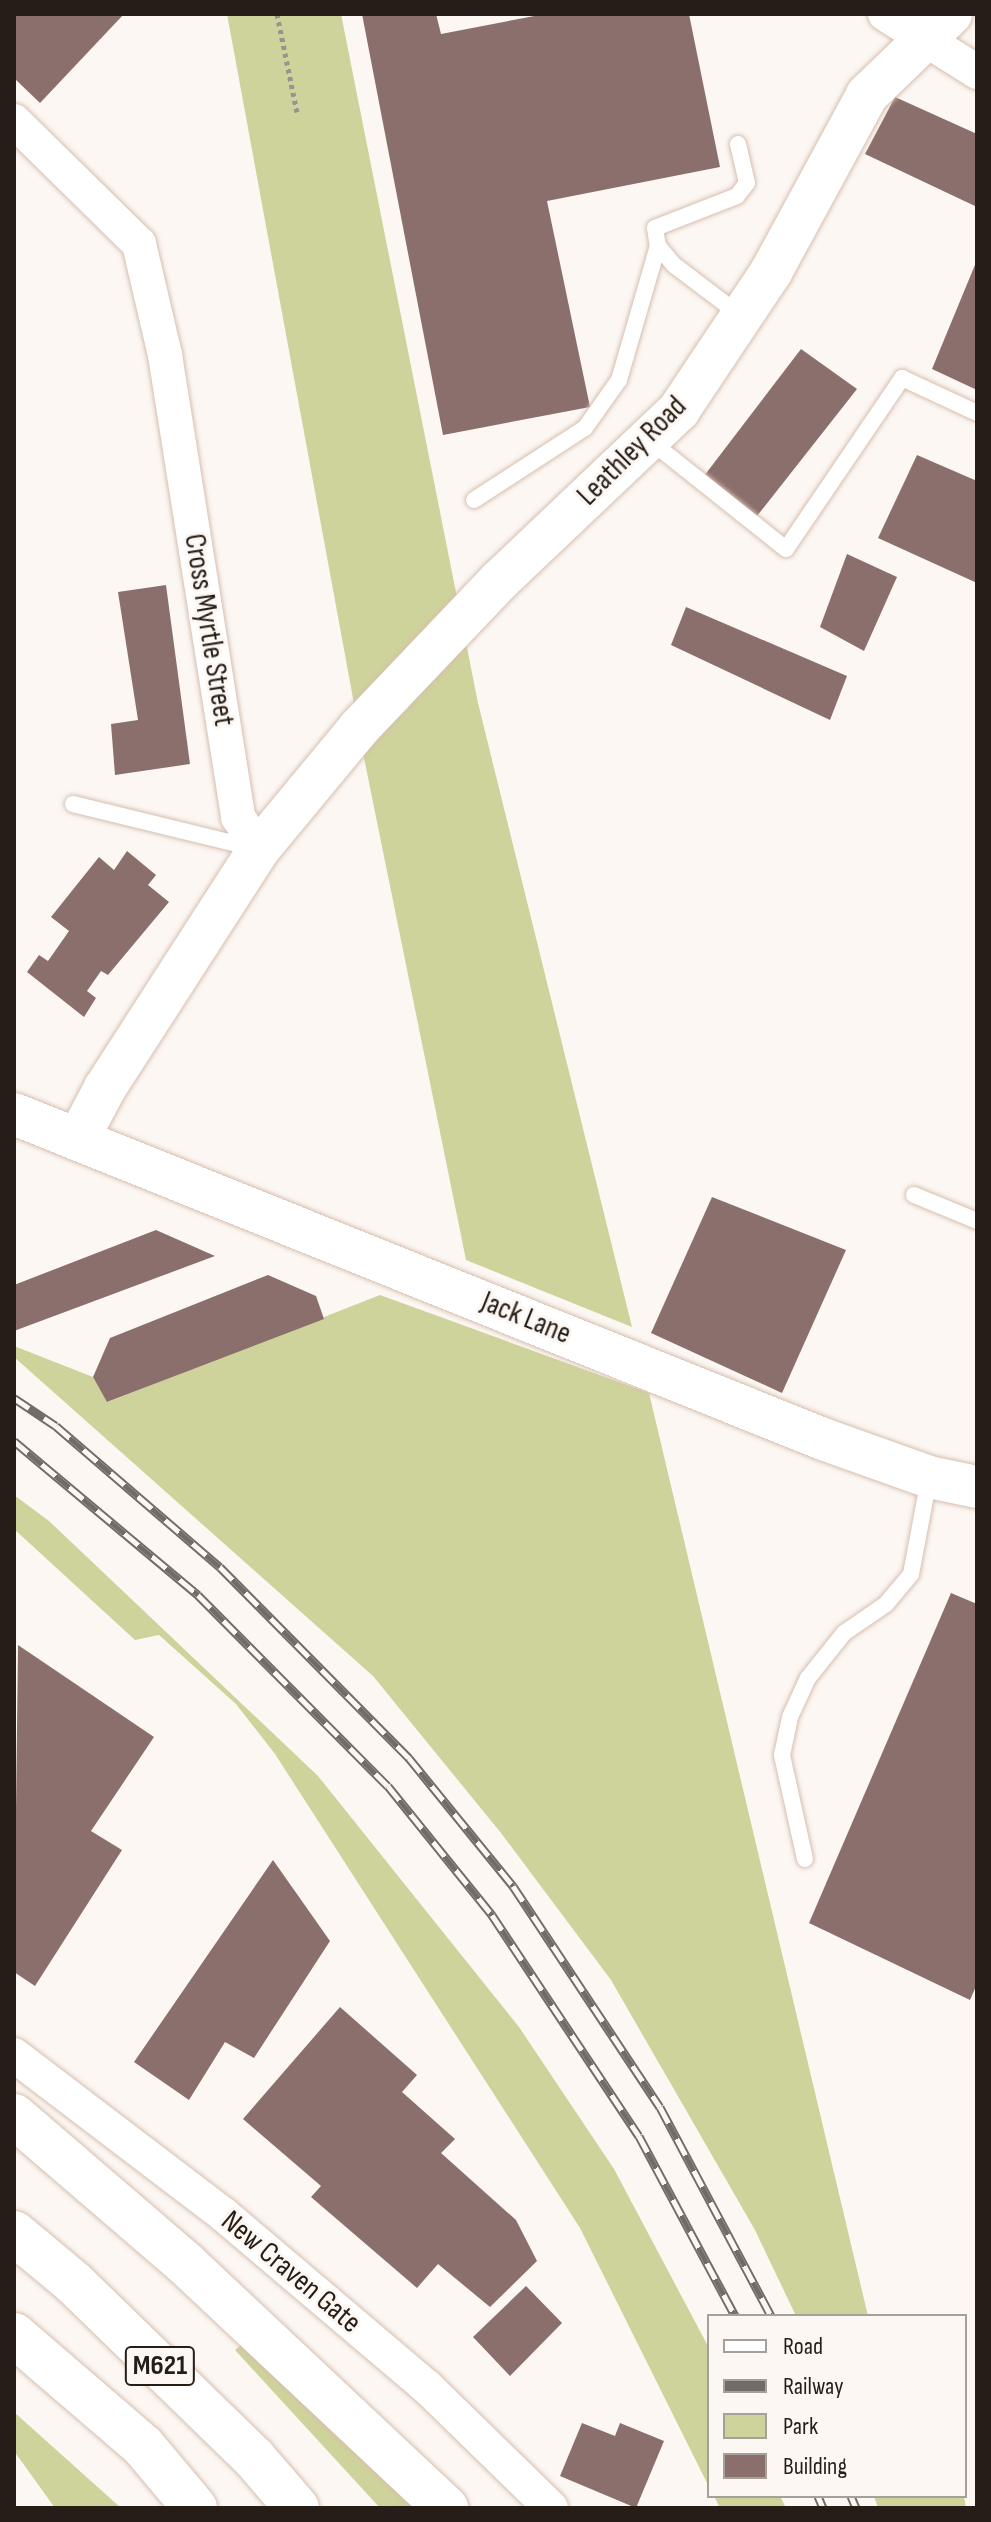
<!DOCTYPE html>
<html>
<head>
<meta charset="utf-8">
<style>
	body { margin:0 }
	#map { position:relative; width:991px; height:2522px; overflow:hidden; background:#fcf7f3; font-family:"Sofia Sans Condensed",sans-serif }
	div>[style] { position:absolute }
	.green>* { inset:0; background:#ced39b }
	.building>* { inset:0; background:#8b6f6d }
	.path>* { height:5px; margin-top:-2.5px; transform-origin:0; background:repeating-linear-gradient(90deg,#99938e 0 4px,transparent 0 8px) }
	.roads { filter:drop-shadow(0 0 2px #d6beae) drop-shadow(0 0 2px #d6beae) }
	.service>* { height:16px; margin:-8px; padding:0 8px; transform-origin:8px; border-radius:8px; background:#fff }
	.minor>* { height:34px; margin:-17px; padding:0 17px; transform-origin:17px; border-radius:17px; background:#fff }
	.tertiary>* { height:42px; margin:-21px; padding:0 21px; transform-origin:21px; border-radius:21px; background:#fff }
	.motorway>* { height:44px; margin:-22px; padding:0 22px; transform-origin:22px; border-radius:22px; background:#fff }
	.rail>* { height:9px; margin-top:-4.5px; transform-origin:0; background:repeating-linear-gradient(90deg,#fcf7f3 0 18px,#736c66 0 36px); box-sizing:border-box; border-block:2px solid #736c66 }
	span { translate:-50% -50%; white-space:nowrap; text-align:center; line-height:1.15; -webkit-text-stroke:6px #fcf7f3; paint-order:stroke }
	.shield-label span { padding:2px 6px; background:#fcf7f3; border:2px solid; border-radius:6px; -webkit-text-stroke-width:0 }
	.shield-label { font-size:28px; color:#261d17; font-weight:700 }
	.street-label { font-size:30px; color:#261d17 }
	.frame { position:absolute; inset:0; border:16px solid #261d17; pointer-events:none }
	.legend { position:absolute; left:707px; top:2314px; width:260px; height:184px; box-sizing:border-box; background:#fcf7f3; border:2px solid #a6a09b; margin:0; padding:10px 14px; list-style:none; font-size:24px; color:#261d17 }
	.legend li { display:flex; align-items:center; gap:16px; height:40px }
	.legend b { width:40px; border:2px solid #a6a09b }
</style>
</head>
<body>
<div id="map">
	<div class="green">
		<i style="clip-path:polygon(227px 14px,341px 14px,478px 703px,632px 1327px,466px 1260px,364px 758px)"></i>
		<i style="clip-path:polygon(380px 1295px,649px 1393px,868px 2316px,796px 2316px,755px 2230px,611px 1980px,501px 1833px,373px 1676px,14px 1357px,14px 1346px,93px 1377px,108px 1402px)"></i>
		<i style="clip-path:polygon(14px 1495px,49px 1521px,318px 1776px,519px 2027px,614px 2169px,709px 2348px,709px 2487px,580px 2228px,275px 1754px,236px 1704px,159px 1635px,135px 1640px,14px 1529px)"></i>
		<i style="clip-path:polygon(241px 2345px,414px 2508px,380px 2508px,235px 2350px)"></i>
		<i style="clip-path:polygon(14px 2412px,121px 2508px,55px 2508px,14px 2451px)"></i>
		<i style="clip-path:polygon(714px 2496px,780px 2496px,786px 2508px,720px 2508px)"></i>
		<i style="clip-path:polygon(874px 2496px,964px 2496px,966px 2508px,878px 2508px)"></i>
	</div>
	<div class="building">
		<i style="clip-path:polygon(14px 14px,124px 14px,40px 103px,14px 78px)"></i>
		<i style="clip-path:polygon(362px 14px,436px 14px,441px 34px,545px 14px,689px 14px,720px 167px,547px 201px,590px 407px,443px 435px)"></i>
		<i style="clip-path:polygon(895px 97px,977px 134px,977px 207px,865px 154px)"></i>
		<i style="clip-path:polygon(977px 260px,977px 390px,932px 369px)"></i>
		<i style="clip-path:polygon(801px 349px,857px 389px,757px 516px,704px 476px)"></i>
		<i style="clip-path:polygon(917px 455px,977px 481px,977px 583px,878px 538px)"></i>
		<i style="clip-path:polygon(847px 554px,897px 577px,864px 651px,820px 627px)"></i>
		<i style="clip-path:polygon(166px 585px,190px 764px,115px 775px,111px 724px,138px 720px,118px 592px)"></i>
		<i style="clip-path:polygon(686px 607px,847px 676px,830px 720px,671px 645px)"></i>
		<i style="clip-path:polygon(127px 851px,156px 875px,148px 885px,169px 902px,108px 975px,101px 971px,87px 991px,96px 998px,84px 1017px,27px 972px,39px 955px,48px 961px,69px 931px,51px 917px,99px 857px,114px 870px)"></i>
		<i style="clip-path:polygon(712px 1197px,846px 1250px,782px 1393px,651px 1333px)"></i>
		<i style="clip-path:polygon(156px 1230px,215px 1256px,14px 1331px,14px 1285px)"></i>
		<i style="clip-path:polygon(268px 1275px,316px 1296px,324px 1319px,107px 1402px,93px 1377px,110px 1338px)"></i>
		<i style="clip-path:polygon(951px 1593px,977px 1604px,977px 1984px,970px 2000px,809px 1923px)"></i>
		<i style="clip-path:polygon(18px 1645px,154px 1737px,91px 1831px,122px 1850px,35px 1986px,14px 1972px)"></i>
		<i style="clip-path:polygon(273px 1860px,330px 1941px,254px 2058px,225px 2042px,189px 2100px,134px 2062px)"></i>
		<i style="clip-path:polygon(340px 2007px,417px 2075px,402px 2092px,455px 2139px,441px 2153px,516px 2220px,537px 2261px,490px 2307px,438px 2264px,417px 2288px,311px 2197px,321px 2186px,243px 2119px)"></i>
		<i style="clip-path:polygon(526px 2286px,562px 2323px,510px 2376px,473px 2337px)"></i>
		<i style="clip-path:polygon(582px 2423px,615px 2436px,620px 2423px,664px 2441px,636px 2508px,560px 2476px)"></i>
	</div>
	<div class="path">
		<i style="left:277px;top:14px;width:100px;rotate:78.5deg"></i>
	</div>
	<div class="roads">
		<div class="service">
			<i style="left:738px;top:144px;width:40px;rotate:77deg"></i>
			<i style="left:747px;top:183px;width:16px;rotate:128deg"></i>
			<i style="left:737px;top:196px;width:88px;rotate:158.7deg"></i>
			<i style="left:655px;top:228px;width:18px;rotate:81deg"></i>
			<i style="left:658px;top:246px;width:25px;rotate:50deg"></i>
			<i style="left:674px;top:265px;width:83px;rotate:37.1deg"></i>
			<i style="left:649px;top:440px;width:175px;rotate:38.5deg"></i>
			<i style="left:786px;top:549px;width:207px;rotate:-55.8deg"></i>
			<i style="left:902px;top:378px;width:83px;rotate:25deg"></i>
			<i style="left:474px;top:500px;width:132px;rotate:-33deg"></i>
			<i style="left:585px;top:428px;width:59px;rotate:-54.7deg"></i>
			<i style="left:619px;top:380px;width:140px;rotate:-73.8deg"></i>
			<i style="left:73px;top:804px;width:186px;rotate:13.7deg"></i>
			<i style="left:914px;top:1195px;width:68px;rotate:22.4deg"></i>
			<i style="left:805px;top:1859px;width:107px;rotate:-102.5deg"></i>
			<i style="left:782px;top:1755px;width:39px;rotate:-78deg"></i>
			<i style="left:790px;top:1717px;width:43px;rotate:-65.2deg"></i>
			<i style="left:808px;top:1678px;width:58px;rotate:-51.3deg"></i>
			<i style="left:844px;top:1633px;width:51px;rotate:-34.6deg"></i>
			<i style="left:886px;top:1604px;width:39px;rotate:-50deg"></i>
			<i style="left:911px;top:1574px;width:97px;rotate:-79.3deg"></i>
		</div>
		<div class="minor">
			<i style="left:885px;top:14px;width:109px;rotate:32.2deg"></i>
			<i style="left:14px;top:121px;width:175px;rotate:44.5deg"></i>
			<i style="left:139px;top:244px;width:114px;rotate:76.8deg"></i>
			<i style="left:165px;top:355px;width:468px;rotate:81deg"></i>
			<i style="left:238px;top:817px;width:38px;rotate:57deg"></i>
			<i style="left:14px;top:2055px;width:264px;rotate:37.3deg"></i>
			<i style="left:224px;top:2215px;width:266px;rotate:40.3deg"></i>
			<i style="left:427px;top:2387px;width:173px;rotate:44.3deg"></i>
		</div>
		<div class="tertiary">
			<i style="left:14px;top:1114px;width:872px;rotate:21.89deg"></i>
			<i style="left:823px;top:1439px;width:113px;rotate:19.7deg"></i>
			<i style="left:929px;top:1477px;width:49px;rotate:11.8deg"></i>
			<i style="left:78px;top:1139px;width:58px;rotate:-62.1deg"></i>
			<i style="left:105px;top:1088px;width:284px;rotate:-57.2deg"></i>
			<i style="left:259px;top:849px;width:157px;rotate:-50.4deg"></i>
			<i style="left:359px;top:728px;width:204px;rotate:-46.4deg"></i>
			<i style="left:500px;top:580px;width:247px;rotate:-43.5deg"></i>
			<i style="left:679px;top:410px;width:166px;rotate:-56.3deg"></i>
			<i style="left:771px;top:272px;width:201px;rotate:-61.5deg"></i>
			<i style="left:867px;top:95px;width:117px;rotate:-44deg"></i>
		</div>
		<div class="motorway">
			<i style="left:14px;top:2116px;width:227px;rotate:40.7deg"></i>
			<i style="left:186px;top:2264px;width:357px;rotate:43.2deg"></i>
			<i style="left:14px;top:2233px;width:78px;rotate:39.8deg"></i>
			<i style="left:74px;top:2283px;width:251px;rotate:44.2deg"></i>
			<i style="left:254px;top:2458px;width:66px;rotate:49.3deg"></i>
			<i style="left:14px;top:2335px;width:170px;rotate:40.7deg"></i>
			<i style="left:143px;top:2446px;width:81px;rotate:50deg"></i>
		</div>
	</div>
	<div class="rail">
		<i style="left:14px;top:1398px;width:50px;rotate:33.7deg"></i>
		<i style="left:56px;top:1426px;width:216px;rotate:40.7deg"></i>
		<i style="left:220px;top:1567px;width:269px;rotate:45.3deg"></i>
		<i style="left:409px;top:1758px;width:165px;rotate:50.9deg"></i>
		<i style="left:513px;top:1886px;width:265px;rotate:56.4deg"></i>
		<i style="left:660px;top:2107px;width:237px;rotate:62deg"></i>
		<i style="left:14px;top:1441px;width:240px;rotate:39.9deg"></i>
		<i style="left:198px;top:1595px;width:269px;rotate:45.2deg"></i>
		<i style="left:388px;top:1786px;width:166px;rotate:51.1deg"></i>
		<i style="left:492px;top:1915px;width:265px;rotate:56.4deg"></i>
		<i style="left:639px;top:2136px;width:204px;rotate:61.9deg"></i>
		<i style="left:818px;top:2496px;width:13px;rotate:67deg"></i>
		<i style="left:851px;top:2496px;width:13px;rotate:67deg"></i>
	</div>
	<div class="shield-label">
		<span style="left:160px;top:2366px">M621</span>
	</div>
	<div class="street-label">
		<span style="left:632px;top:451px;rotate:-45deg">Leathley Road</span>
		<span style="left:209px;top:630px;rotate:81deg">Cross Myrtle Street</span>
		<span style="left:526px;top:1318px;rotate:22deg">Jack Lane</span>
		<span style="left:291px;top:2272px;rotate:40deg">New Craven Gate</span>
	</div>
	<div class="frame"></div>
	<ul class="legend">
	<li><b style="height:10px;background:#fff"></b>Road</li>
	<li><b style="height:10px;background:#736c66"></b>Railway</li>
	<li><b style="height:22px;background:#ced39b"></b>Park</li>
	<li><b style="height:22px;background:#8b6f6d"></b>Building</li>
	</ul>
</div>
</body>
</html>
